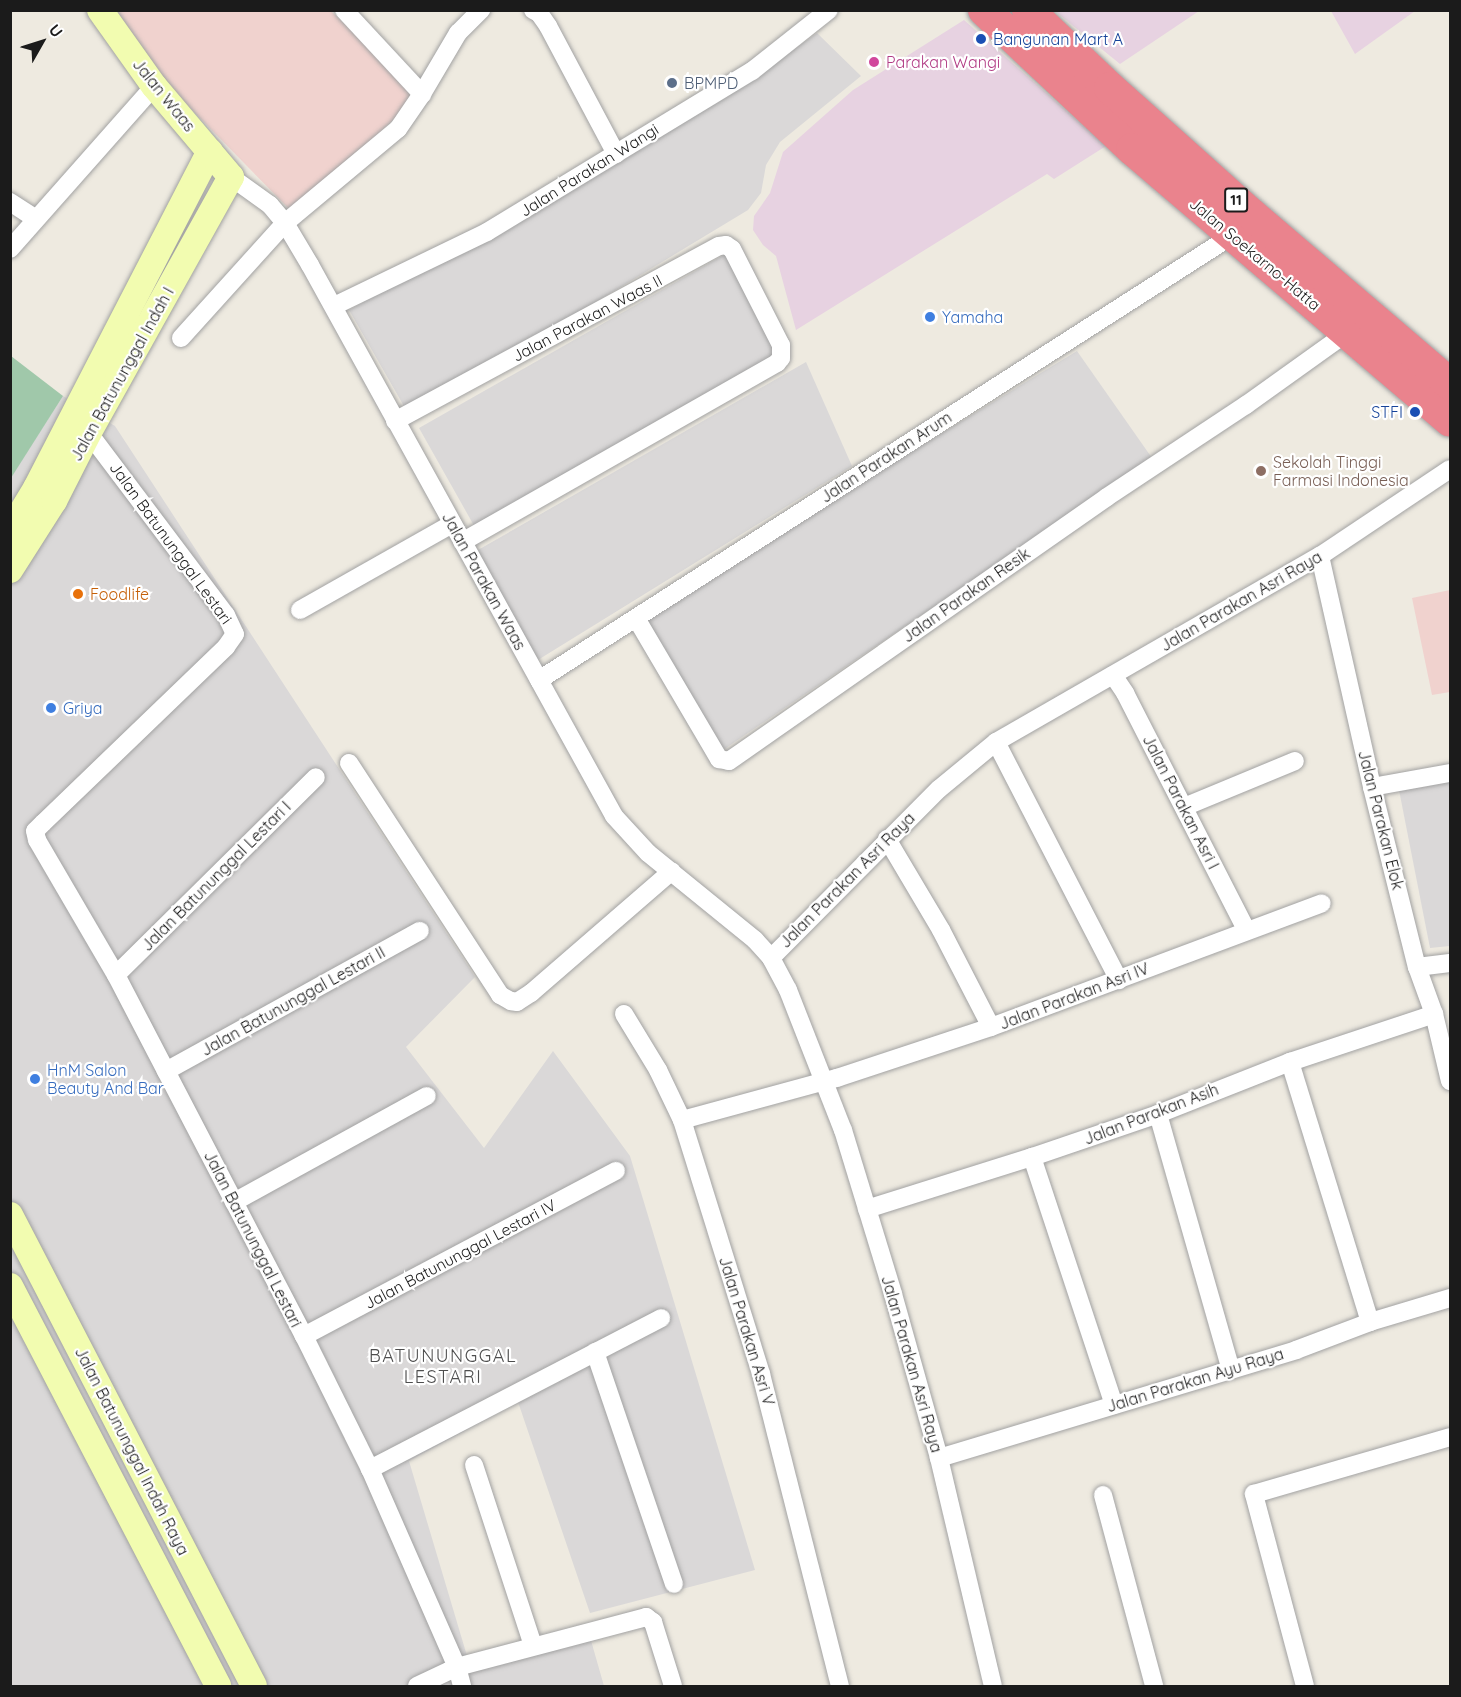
<!DOCTYPE html>
<html>
<head>
<meta charset="utf-8">
<style>
	body { margin:0 }
	#map { position:relative; width:1461px; height:1697px; overflow:hidden; background:#eeeae0; font-family:Quicksand,sans-serif }
	div>[style] { position:absolute }
	.residential>* { inset:0; background:#dad8d8 }
	.commercial>* { inset:0; background:#f0d2ce }
	.industrial>* { inset:0; background:#e7d2e1 }
	.cemetery>* { inset:0; background:#a0c8aa }
	.roads { filter:drop-shadow(0 0 2px #a2a2a2) drop-shadow(0 0 2px #a2a2a2) }
	.street>* { height:18px; margin:-9px; padding:0 9px; transform-origin:9px; border-radius:9px; background:#fff }
	.secondary>* { height:26px; margin:-13px; padding:0 13px; transform-origin:13px; border-radius:13px; background:#f2fcb0 }
	.highway>* { height:32px; margin:-16px; padding:0 16px; transform-origin:16px; border-radius:16px; background:#ea838d }
	.dots>* { width:16px; height:16px; translate:-50% -50%; box-sizing:border-box; border:3px solid #fff; border-radius:50% }
	span { translate:-50% -50%; white-space:nowrap; text-align:center; line-height:1.15; -webkit-text-stroke:4.5px #fff; paint-order:stroke }
	.shield-label span { padding:2px 4px; background:#fff; border:2px solid; border-radius:4px; -webkit-text-stroke-width:0 }
	.shield-label { font-size:15px; color:#1b1b1b; font-weight:700 }
	.transit-label { font-size:16px; color:#164399 }
	.left { translate:0 -50%; text-align:left }
	.right { translate:-100% -50%; text-align:right }
	.hotel-label { font-size:16px; color:#b23c85 }
	.service-label { font-size:16px; color:#4e5e75 }
	.street-label { font-size:16px; color:#1b1b1b }
	.shop-label { font-size:16px; color:#366cbe }
	.education-label { font-size:16px; color:#785e54 }
	.food-label { font-size:16px; color:#c56008 }
	.neighbourhood-label { font-size:18px; color:#4e4e4e; letter-spacing:1.5px }
	.frame { position:absolute; inset:0; border:12px solid #1b1b1b; pointer-events:none }
	.north { position:absolute; left:12px; top:12px; width:60px; height:60px; -webkit-text-stroke:4px #fff; paint-order:stroke; rotate:51deg; font-size:16px; font-weight:700; line-height:24px; text-align:center; color:#1b1b1b }
	.north::after { content:''; display:block; margin:auto; width:21px; height:27px; background:#1b1b1b; clip-path:polygon(50% 0,100% 100%,50% 72%,0 100%) }
</style>
</head>
<body>
<div id="map">
	<div class="residential">
		<i style="clip-path:polygon(817px 33px,861px 76px,780px 142px,766px 165px,761px 193px,748px 210px,409px 415px,349px 310px,595px 173px,763px 71px)"></i>
		<i style="clip-path:polygon(729px 252px,783px 357px,477px 531px,419px 428px)"></i>
		<i style="clip-path:polygon(1077px 351px,1152px 458px,723px 750px,643px 615px)"></i>
		<i style="clip-path:polygon(806px 362px,852px 466px,533px 663px,478px 550px)"></i>
		<i style="clip-path:polygon(63px 396px,115px 426px,475px 977px,406px 1047px,484px 1148px,553px 1051px,630px 1156px,755px 1570px,590px 1613px,518px 1402px,409px 1461px,470px 1666px,588px 1630px,604px 1686px,11px 1686px,10px 478px)"></i>
		<i style="clip-path:polygon(1450px 776px,1450px 946px,1430px 948px,1398px 785px)"></i>
	</div>
	<div class="commercial">
		<i style="clip-path:polygon(116px 11px,331px 11px,418px 96px,294px 214px,107px 23px)"></i>
		<i style="clip-path:polygon(1450px 590px,1450px 692px,1432px 695px,1412px 598px)"></i>
	</div>
	<div class="industrial">
		<i style="clip-path:polygon(1055px 11px,1199px 11px,1120px 64px)"></i>
		<i style="clip-path:polygon(1331px 11px,1415px 11px,1355px 54px)"></i>
		<i style="clip-path:polygon(964px 20px,1106px 146px,1054px 179px,1047px 174px,796px 330px,776px 256px,763px 245px,753px 230px,754px 216px,770px 193px,783px 152px,853px 90px)"></i>
	</div>
	<div class="cemetery">
		<i style="clip-path:polygon(11px 356px,63px 396px,11px 478px)"></i>
	</div>
	<div class="roads">
		<div class="street">
			<i style="left:344px;top:10px;width:115px;rotate:47.1deg"></i>
			<i style="left:533px;top:10px;width:7px;rotate:27deg"></i>
			<i style="left:539px;top:13px;width:16px;rotate:55deg"></i>
			<i style="left:548px;top:26px;width:145px;rotate:62deg"></i>
			<i style="left:231px;top:177px;width:48px;rotate:35.7deg"></i>
			<i style="left:270px;top:205px;width:23px;rotate:50deg"></i>
			<i style="left:285px;top:223px;width:49px;rotate:59.2deg"></i>
			<i style="left:310px;top:265px;width:629px;rotate:61.11deg"></i>
			<i style="left:614px;top:816px;width:50px;rotate:47.4deg"></i>
			<i style="left:648px;top:853px;width:138px;rotate:39.1deg"></i>
			<i style="left:755px;top:940px;width:24px;rotate:48deg"></i>
			<i style="left:771px;top:958px;width:36px;rotate:62deg"></i>
			<i style="left:788px;top:990px;width:150px;rotate:68.6deg"></i>
			<i style="left:843px;top:1130px;width:171px;rotate:73deg"></i>
			<i style="left:893px;top:1294px;width:170px;rotate:74.3deg"></i>
			<i style="left:939px;top:1458px;width:234px;rotate:76.7deg"></i>
			<i style="left:10px;top:202px;width:30px;rotate:33deg"></i>
			<i style="left:10px;top:249px;width:217px;rotate:-48.5deg"></i>
			<i style="left:334px;top:306px;width:170px;rotate:-25.8deg"></i>
			<i style="left:487px;top:232px;width:310px;rotate:-31.3deg"></i>
			<i style="left:752px;top:71px;width:98px;rotate:-38.4deg"></i>
			<i style="left:181px;top:338px;width:155px;rotate:-47.9deg"></i>
			<i style="left:285px;top:223px;width:147px;rotate:-39.8deg"></i>
			<i style="left:398px;top:129px;width:42px;rotate:-55.6deg"></i>
			<i style="left:422px;top:94px;width:71px;rotate:-59.5deg"></i>
			<i style="left:458px;top:33px;width:33px;rotate:-45deg"></i>
			<i style="left:395px;top:421px;width:368px;rotate:-28.4deg"></i>
			<i style="left:719px;top:246px;width:7px;rotate:-8deg"></i>
			<i style="left:726px;top:245px;width:7px;rotate:34deg"></i>
			<i style="left:732px;top:249px;width:108px;rotate:63deg"></i>
			<i style="left:781px;top:345px;width:13px;rotate:90deg"></i>
			<i style="left:781px;top:358px;width:6px;rotate:129deg"></i>
			<i style="left:777px;top:363px;width:362px;rotate:150.4deg"></i>
			<i style="left:82px;top:424px;width:239px;rotate:53deg"></i>
			<i style="left:226px;top:615px;width:21px;rotate:65deg"></i>
			<i style="left:235px;top:634px;width:16px;rotate:125deg"></i>
			<i style="left:226px;top:647px;width:254px;rotate:136.1deg"></i>
			<i style="left:43px;top:823px;width:11px;rotate:135deg"></i>
			<i style="left:35px;top:831px;width:9px;rotate:77deg"></i>
			<i style="left:37px;top:840px;width:156px;rotate:59.7deg"></i>
			<i style="left:116px;top:975px;width:407px;rotate:62.5deg"></i>
			<i style="left:304px;top:1336px;width:148px;rotate:63.6deg"></i>
			<i style="left:370px;top:1469px;width:216px;rotate:66.3deg"></i>
			<i style="left:457px;top:1667px;width:20px;rotate:75deg"></i>
			<i style="left:1320px;top:556px;width:237px;rotate:77.3deg"></i>
			<i style="left:1372px;top:787px;width:186px;rotate:76deg"></i>
			<i style="left:1417px;top:967px;width:50px;rotate:70.1deg"></i>
			<i style="left:1434px;top:1014px;width:69px;rotate:76.6deg"></i>
			<i style="left:300px;top:610px;width:175px;rotate:-29.5deg"></i>
			<i style="left:636px;top:618px;width:164px;rotate:59.5deg"></i>
			<i style="left:719px;top:759px;width:10px;rotate:11deg"></i>
			<i style="left:729px;top:761px;width:461px;rotate:-34.9deg"></i>
			<i style="left:1107px;top:497px;width:167px;rotate:-33.5deg"></i>
			<i style="left:1246px;top:405px;width:125px;rotate:-35.6deg"></i>
			<i style="left:1113px;top:675px;width:22px;rotate:56deg"></i>
			<i style="left:1125px;top:693px;width:267px;rotate:62.9deg"></i>
			<i style="left:539px;top:680px;width:824px;rotate:-32.67deg"></i>
			<i style="left:996px;top:742px;width:268px;rotate:62.7deg"></i>
			<i style="left:349px;top:763px;width:277px;rotate:56.9deg"></i>
			<i style="left:500px;top:995px;width:13px;rotate:29deg"></i>
			<i style="left:511px;top:1001px;width:6px;rotate:9deg"></i>
			<i style="left:517px;top:1002px;width:17px;rotate:-33deg"></i>
			<i style="left:531px;top:993px;width:186px;rotate:-40.9deg"></i>
			<i style="left:1372px;top:787px;width:79px;rotate:-10.2deg"></i>
			<i style="left:1184px;top:807px;width:120px;rotate:-22.5deg"></i>
			<i style="left:887px;top:839px;width:106px;rotate:59.3deg"></i>
			<i style="left:941px;top:930px;width:109px;rotate:62.7deg"></i>
			<i style="left:771px;top:958px;width:238px;rotate:-45.2deg"></i>
			<i style="left:939px;top:789px;width:74px;rotate:-39.5deg"></i>
			<i style="left:996px;top:742px;width:374px;rotate:-29.9deg"></i>
			<i style="left:1320px;top:556px;width:156px;rotate:-33.8deg"></i>
			<i style="left:1417px;top:967px;width:33px;rotate:-7deg"></i>
			<i style="left:116px;top:975px;width:281px;rotate:-44.7deg"></i>
			<i style="left:624px;top:1014px;width:66px;rotate:58.7deg"></i>
			<i style="left:658px;top:1070px;width:55px;rotate:64.4deg"></i>
			<i style="left:682px;top:1120px;width:266px;rotate:72.7deg"></i>
			<i style="left:761px;top:1374px;width:322px;rotate:75.8deg"></i>
			<i style="left:1290px;top:1062px;width:272px;rotate:72.9deg"></i>
			<i style="left:166px;top:1071px;width:290px;rotate:-28.9deg"></i>
			<i style="left:1158px;top:1114px;width:266px;rotate:74.1deg"></i>
			<i style="left:682px;top:1120px;width:161px;rotate:-15.2deg"></i>
			<i style="left:837px;top:1078px;width:162px;rotate:-18.3deg"></i>
			<i style="left:991px;top:1027px;width:353px;rotate:-20.5deg"></i>
			<i style="left:1032px;top:1157px;width:261px;rotate:71.7deg"></i>
			<i style="left:234px;top:1202px;width:220px;rotate:-28.8deg"></i>
			<i style="left:867px;top:1209px;width:173px;rotate:-17.5deg"></i>
			<i style="left:1032px;top:1157px;width:133px;rotate:-18.8deg"></i>
			<i style="left:1158px;top:1114px;width:142px;rotate:-21.5deg"></i>
			<i style="left:1290px;top:1062px;width:152px;rotate:-18.4deg"></i>
			<i style="left:304px;top:1336px;width:353px;rotate:-27.9deg"></i>
			<i style="left:595px;top:1352px;width:245px;rotate:71.2deg"></i>
			<i style="left:939px;top:1458px;width:373px;rotate:-16.8deg"></i>
			<i style="left:1296px;top:1350px;width:79px;rotate:-20.7deg"></i>
			<i style="left:1370px;top:1322px;width:84px;rotate:-16.7deg"></i>
			<i style="left:474px;top:1465px;width:190px;rotate:71.9deg"></i>
			<i style="left:370px;top:1469px;width:328px;rotate:-27.4deg"></i>
			<i style="left:1103px;top:1495px;width:198px;rotate:75deg"></i>
			<i style="left:417px;top:1686px;width:44px;rotate:-25.4deg"></i>
			<i style="left:457px;top:1667px;width:196px;rotate:-14.8deg"></i>
			<i style="left:646px;top:1617px;width:9px;rotate:36deg"></i>
			<i style="left:653px;top:1622px;width:67px;rotate:72.6deg"></i>
			<i style="left:1305px;top:1686px;width:199px;rotate:-104.9deg"></i>
			<i style="left:1254px;top:1494px;width:204px;rotate:-16.2deg"></i>
		</div>
		<div class="secondary">
			<i style="left:10px;top:531px;width:50px;rotate:-58.8deg"></i>
			<i style="left:36px;top:488px;width:379px;rotate:-62.7deg"></i>
			<i style="left:10px;top:570px;width:82px;rotate:-57.5deg"></i>
			<i style="left:54px;top:501px;width:77px;rotate:-63.1deg"></i>
			<i style="left:89px;top:432px;width:292px;rotate:-60.9deg"></i>
			<i style="left:231px;top:177px;width:119px;rotate:-130.2deg"></i>
			<i style="left:154px;top:86px;width:93px;rotate:-125.4deg"></i>
			<i style="left:10px;top:1215px;width:530px;rotate:62.61deg"></i>
			<i style="left:10px;top:1286px;width:451px;rotate:62.5deg"></i>
		</div>
		<div class="highway">
			<i style="left:984px;top:10px;width:203px;rotate:43.2deg"></i>
			<i style="left:1132px;top:149px;width:418px;rotate:40.5deg"></i>
			<i style="left:1028px;top:10px;width:113px;rotate:43.6deg"></i>
			<i style="left:1110px;top:88px;width:189px;rotate:41.8deg"></i>
			<i style="left:1251px;top:214px;width:262px;rotate:40.5deg"></i>
		</div>
	</div>
	<div class="dots">
		<i style="left:981px;top:39px;background:#1a4fb4"></i>
		<i style="left:874px;top:62px;background:#d1479c"></i>
		<i style="left:672px;top:83px;background:#5c6f8a"></i>
		<i style="left:930px;top:317px;background:#3f7fe0"></i>
		<i style="left:1415px;top:412px;background:#1a4fb4"></i>
		<i style="left:1261px;top:471px;background:#8d6e63"></i>
		<i style="left:78px;top:594px;background:#e8710a"></i>
		<i style="left:51px;top:708px;background:#3f7fe0"></i>
		<i style="left:35px;top:1079px;background:#3f7fe0"></i>
	</div>
	<div class="shield-label">
		<span style="left:1236px;top:200px">11</span>
	</div>
	<div class="transit-label">
		<span class="left" style="left:993px;top:39px">Bangunan Mart A</span>
		<span class="right" style="left:1403px;top:412px">STFI</span>
	</div>
	<div class="hotel-label">
		<span class="left" style="left:886px;top:62px">Parakan Wangi</span>
	</div>
	<div class="service-label">
		<span class="left" style="left:684px;top:83px">BPMPD</span>
	</div>
	<div class="street-label">
		<span style="left:164px;top:95px;rotate:51deg">Jalan Waas</span>
		<span style="left:589px;top:170px;rotate:-32deg">Jalan Parakan Wangi</span>
		<span style="left:1255px;top:254px;rotate:40deg">Jalan Soekarno-Hatta</span>
		<span style="left:587px;top:318px;rotate:-28deg">Jalan Parakan Waas II</span>
		<span style="left:122px;top:374px;rotate:-61deg">Jalan Batununggal Indah I</span>
		<span style="left:886px;top:457px;rotate:-33deg">Jalan Parakan Arum</span>
		<span style="left:171px;top:543px;rotate:54deg">Jalan Batununggal Lestari</span>
		<span style="left:484px;top:581px;rotate:61deg">Jalan Parakan Waas</span>
		<span style="left:966px;top:595px;rotate:-35deg">Jalan Parakan Resik</span>
		<span style="left:1241px;top:601px;rotate:-30deg">Jalan Parakan Asri Raya</span>
		<span style="left:1181px;top:802px;rotate:63deg">Jalan Parakan Asri I</span>
		<span style="left:1381px;top:820px;rotate:76deg">Jalan Parakan Elok</span>
		<span style="left:216px;top:876px;rotate:-45deg">Jalan Batununggal Lestari I</span>
		<span style="left:847px;top:880px;rotate:-45deg">Jalan Parakan Asri Raya</span>
		<span style="left:1074px;top:996px;rotate:-21deg">Jalan Parakan Asri IV</span>
		<span style="left:293px;top:1001px;rotate:-29deg">Jalan Batununggal Lestari II</span>
		<span style="left:1151px;top:1114px;rotate:-21deg">Jalan Parakan Asih</span>
		<span style="left:253px;top:1239px;rotate:63deg">Jalan Batununggal Lestari</span>
		<span style="left:460px;top:1254px;rotate:-28deg">Jalan Batununggal Lestari IV</span>
		<span style="left:747px;top:1331px;rotate:73deg">Jalan Parakan Asri V</span>
		<span style="left:912px;top:1364px;rotate:74deg">Jalan Parakan Asri Raya</span>
		<span style="left:1195px;top:1380px;rotate:-17deg">Jalan Parakan Ayu Raya</span>
		<span style="left:132px;top:1451px;rotate:63deg">Jalan Batununggal Indah Raya</span>
	</div>
	<div class="shop-label">
		<span class="left" style="left:942px;top:317px">Yamaha</span>
		<span class="left" style="left:63px;top:708px">Griya</span>
		<span class="left" style="left:47px;top:1079px">HnM Salon<br>Beauty And Bar</span>
	</div>
	<div class="education-label">
		<span class="left" style="left:1273px;top:471px">Sekolah Tinggi<br>Farmasi Indonesia</span>
	</div>
	<div class="food-label">
		<span class="left" style="left:90px;top:594px">Foodlife</span>
	</div>
	<div class="neighbourhood-label">
		<span style="left:443px;top:1367px">BATUNUNGGAL<br>LESTARI</span>
	</div>
	<div class="frame"></div>
	<div class="north">U</div>
</div>
</body>
</html>
